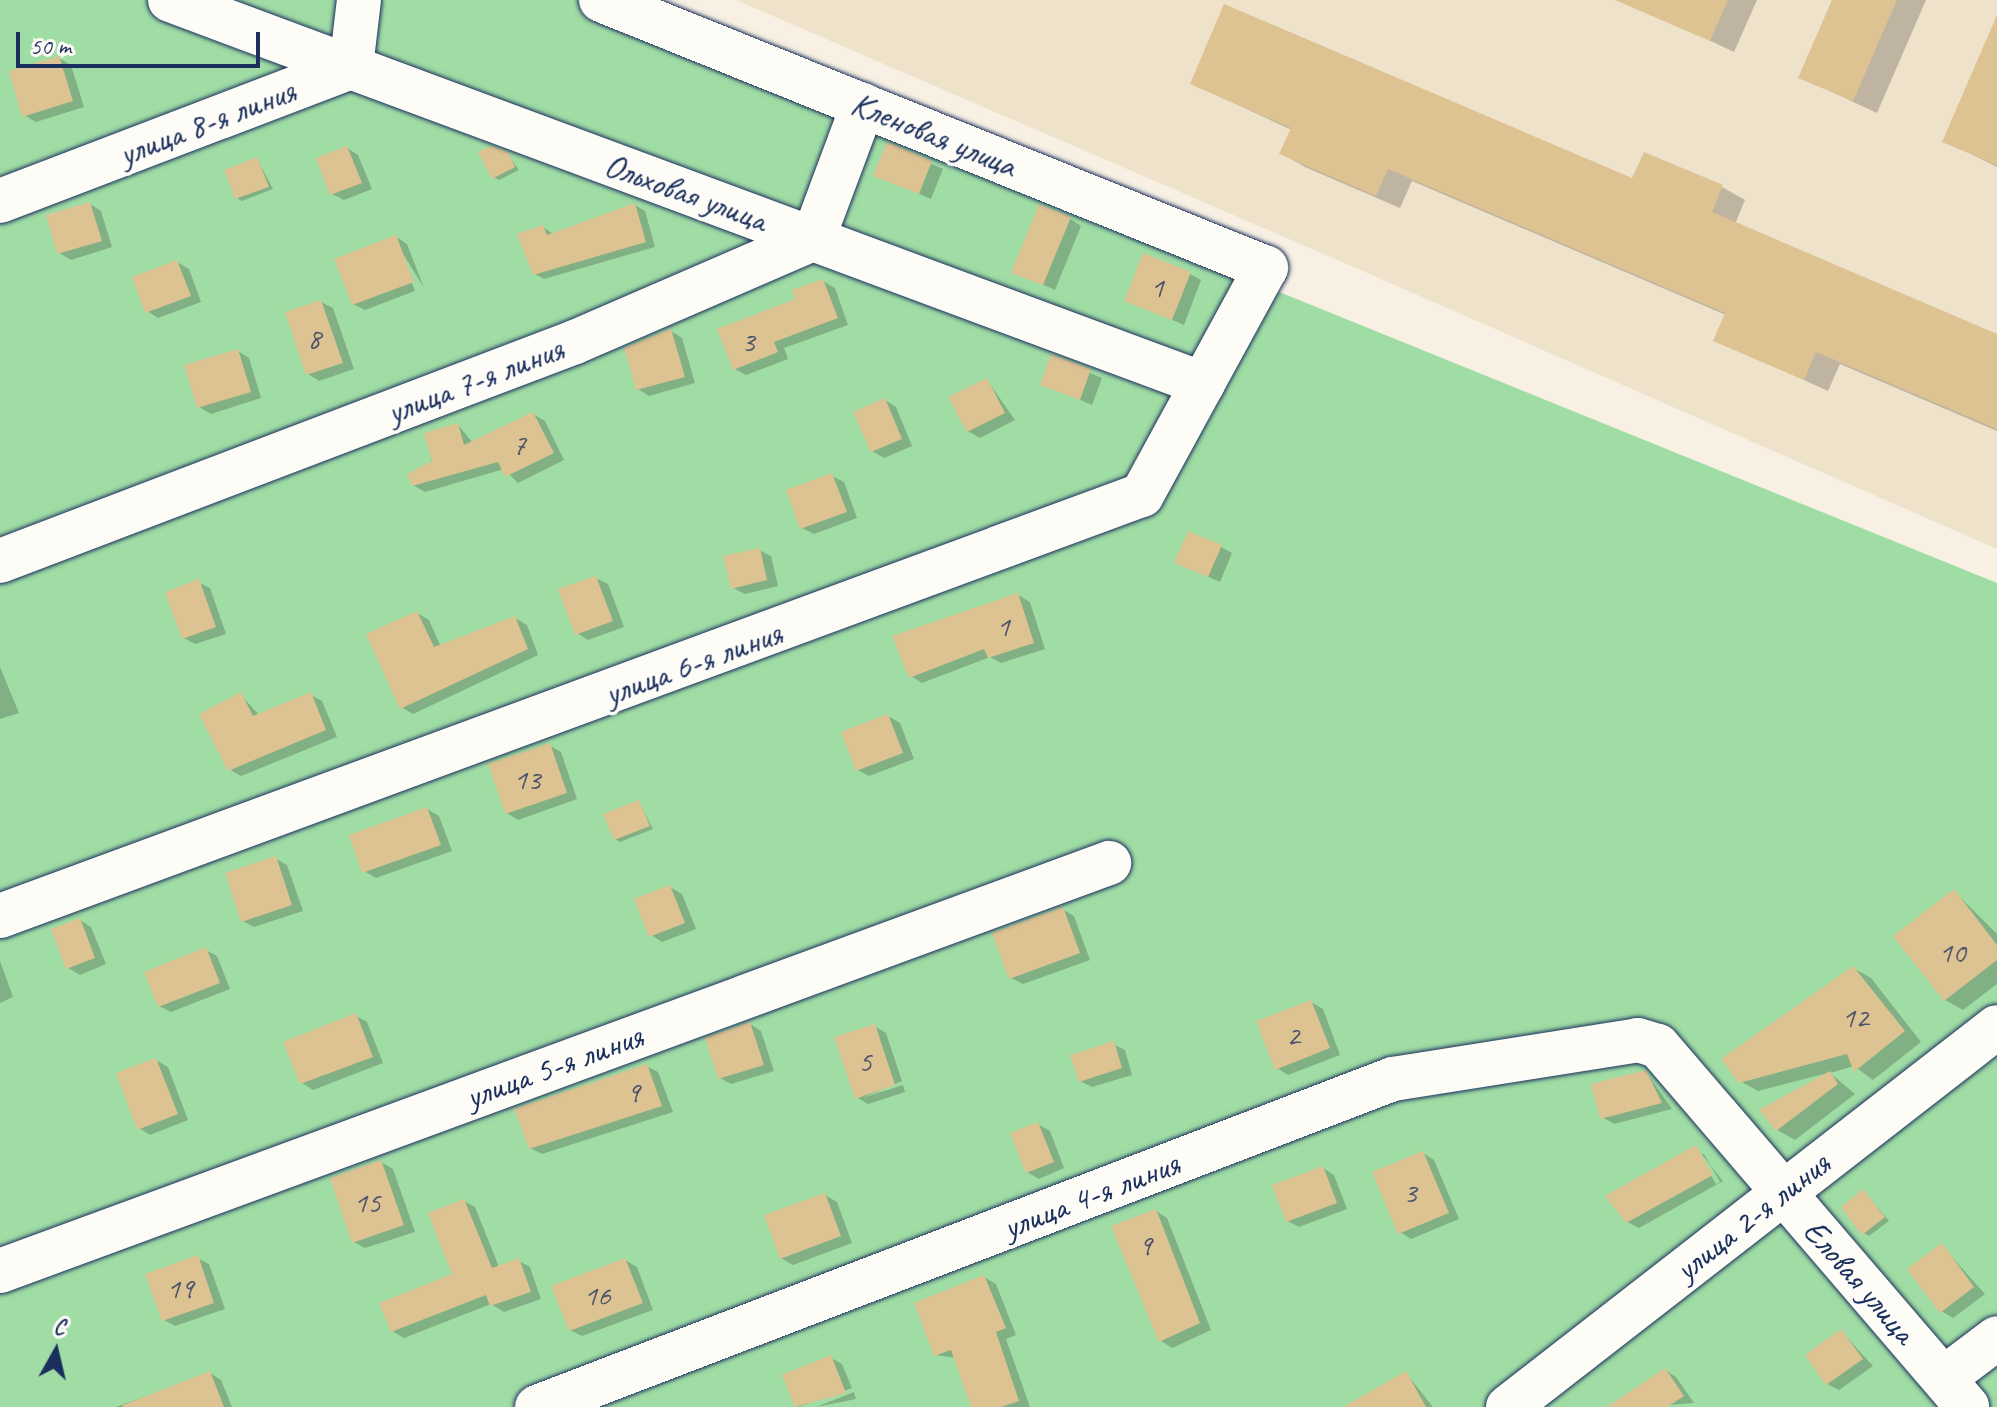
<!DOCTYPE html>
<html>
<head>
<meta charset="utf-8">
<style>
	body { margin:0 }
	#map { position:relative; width:1997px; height:1407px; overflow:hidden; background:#f7f0e3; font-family:Caveat,sans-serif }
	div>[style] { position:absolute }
	.built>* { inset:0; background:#efe2cb }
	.green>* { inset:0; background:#a0dda5 }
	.shadow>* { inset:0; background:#0003 }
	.building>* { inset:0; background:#ddc292 }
	.roads { filter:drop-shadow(0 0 2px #1b2f5e) drop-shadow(0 0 2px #1b2f5e) }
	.minor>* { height:44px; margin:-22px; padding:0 22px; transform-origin:22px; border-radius:22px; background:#fdfcf7 }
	span { translate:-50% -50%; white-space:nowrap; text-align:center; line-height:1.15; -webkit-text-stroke:7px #fdfcf7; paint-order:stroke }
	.number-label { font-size:30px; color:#4c546b }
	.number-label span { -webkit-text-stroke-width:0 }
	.street-label { font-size:34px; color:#1b2f5e }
	.north { position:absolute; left:16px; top:1311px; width:80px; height:80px; -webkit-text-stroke:6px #fdfcf7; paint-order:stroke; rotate:8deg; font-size:22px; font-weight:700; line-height:32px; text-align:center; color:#1b2f5e }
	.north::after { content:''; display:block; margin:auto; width:28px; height:36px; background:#1b2f5e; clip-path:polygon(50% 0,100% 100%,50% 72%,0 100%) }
	.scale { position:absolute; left:16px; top:32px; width:244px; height:36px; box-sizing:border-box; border:4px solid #1b2f5e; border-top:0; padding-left:10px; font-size:24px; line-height:28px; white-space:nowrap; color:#1b2f5e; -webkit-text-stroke:6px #fdfcf7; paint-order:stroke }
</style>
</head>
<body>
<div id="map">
	<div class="built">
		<i style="clip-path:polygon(736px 0,1997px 0,1997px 549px,1349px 265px)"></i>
	</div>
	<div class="green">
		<i style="clip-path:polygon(0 0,599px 0,1208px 263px,1997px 583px,1997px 1407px,0 1407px)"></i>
	</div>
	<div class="shadow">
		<i style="clip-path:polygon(1665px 0,1757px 0,1734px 52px,1658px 16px)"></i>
		<i style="clip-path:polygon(1834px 0,1926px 0,1877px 113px,1800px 77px)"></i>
		<i style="clip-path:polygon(1997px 20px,1997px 167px,1945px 141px)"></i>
		<i style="clip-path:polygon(59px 58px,71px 65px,84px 107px,36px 122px,24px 115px)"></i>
		<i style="clip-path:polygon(1192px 84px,1633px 181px,1722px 187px,1745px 200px,1735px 224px,1997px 336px,1997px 431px,1840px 364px,1828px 391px,1716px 340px,1726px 315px,1412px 181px,1400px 208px,1305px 167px,1282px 154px,1292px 130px)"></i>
		<i style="clip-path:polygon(888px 145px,943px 169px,931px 199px,876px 175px)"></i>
		<i style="clip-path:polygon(347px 148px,358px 155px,372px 189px,344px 200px,332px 194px)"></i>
		<i style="clip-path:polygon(507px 154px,519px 170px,499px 180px,493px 177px)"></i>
		<i style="clip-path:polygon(257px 159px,273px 189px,242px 201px,237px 198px)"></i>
		<i style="clip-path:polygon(90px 204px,101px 211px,112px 247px,71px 260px,59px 253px)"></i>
		<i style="clip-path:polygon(635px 205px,645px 211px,655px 247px,544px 279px,535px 274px,543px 227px,553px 234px)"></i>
		<i style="clip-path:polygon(1070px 219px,1081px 226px,1055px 290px,1014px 272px)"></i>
		<i style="clip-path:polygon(396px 237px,407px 244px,424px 288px,397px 244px,415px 291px,365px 310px,353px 304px)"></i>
		<i style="clip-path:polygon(177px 262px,189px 269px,201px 302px,158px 318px,147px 311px)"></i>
		<i style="clip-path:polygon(1190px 274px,1201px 280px,1184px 325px,1126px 300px)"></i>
		<i style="clip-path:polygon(823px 281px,835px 288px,848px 325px,784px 348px,788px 359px,746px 375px,735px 369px)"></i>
		<i style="clip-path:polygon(321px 302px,333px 308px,354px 369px,319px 381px,308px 374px)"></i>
		<i style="clip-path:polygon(671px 331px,682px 338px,695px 383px,649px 396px,638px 389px)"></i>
		<i style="clip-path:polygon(238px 351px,249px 358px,261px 398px,211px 414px,199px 407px)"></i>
		<i style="clip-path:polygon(1053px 357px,1102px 378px,1092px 405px,1043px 384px)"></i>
		<i style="clip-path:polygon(987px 380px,1015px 420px,980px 438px,968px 431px)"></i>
		<i style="clip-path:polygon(885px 400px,896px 407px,912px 446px,884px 458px,872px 451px)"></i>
		<i style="clip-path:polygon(533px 414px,545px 421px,564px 460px,518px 483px,504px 469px,425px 492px,413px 485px,458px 425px,473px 443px)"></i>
		<i style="clip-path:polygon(832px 476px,844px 482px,857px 518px,814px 534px,802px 528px)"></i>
		<i style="clip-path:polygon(1221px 547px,1232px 553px,1220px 582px,1188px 568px)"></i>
		<i style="clip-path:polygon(759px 550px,771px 556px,778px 586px,745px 594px,733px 588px)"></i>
		<i style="clip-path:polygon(596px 578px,608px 584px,624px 627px,588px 640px,577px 633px)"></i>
		<i style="clip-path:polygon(198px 582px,210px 588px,226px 634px,195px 644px,184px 638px)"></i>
		<i style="clip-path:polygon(1018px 595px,1030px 602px,1045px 649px,1001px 663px,990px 657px,922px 683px,911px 676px)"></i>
		<i style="clip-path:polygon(417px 613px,429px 620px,441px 647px,515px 618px,527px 625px,538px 655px,413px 714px,401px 707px)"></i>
		<i style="clip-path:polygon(0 667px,19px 713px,0 719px)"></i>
		<i style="clip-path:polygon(241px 695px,259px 715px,311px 695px,322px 701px,337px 737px,241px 776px,229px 769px)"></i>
		<i style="clip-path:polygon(888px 716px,900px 723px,914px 759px,869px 776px,858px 770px)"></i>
		<i style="clip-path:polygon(549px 745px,561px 752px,577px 799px,518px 820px,507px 813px)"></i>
		<i style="clip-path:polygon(639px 802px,653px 829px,620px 842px,615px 839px)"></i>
		<i style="clip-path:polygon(427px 809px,439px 816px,452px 851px,376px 878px,364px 871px)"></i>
		<i style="clip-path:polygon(275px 858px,287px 865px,303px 911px,254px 927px,243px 921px)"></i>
		<i style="clip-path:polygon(670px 887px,682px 894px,696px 929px,662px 942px,651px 935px)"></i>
		<i style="clip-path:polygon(1954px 891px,1997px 934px,1997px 984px,1963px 1010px,1945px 1000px)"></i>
		<i style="clip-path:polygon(1062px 909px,1074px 916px,1090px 960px,1023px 984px,1011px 978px)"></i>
		<i style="clip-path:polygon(80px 920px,91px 927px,106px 964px,80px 975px,68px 968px)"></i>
		<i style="clip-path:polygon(206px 950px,217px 956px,230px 989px,171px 1012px,159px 1006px)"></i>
		<i style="clip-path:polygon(0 961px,13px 997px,0 1003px)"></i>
		<i style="clip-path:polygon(1853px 968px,1871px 978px,1921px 1042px,1873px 1080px,1854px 1066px,1830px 1073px,1855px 1094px,1795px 1140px,1777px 1130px,1824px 1074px,1758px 1091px,1740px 1081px)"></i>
		<i style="clip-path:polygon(1311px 1002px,1323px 1009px,1340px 1055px,1288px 1075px,1277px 1068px)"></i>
		<i style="clip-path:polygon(356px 1016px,367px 1022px,383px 1063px,313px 1090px,302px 1083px)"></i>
		<i style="clip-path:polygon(750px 1024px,761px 1031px,774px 1071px,731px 1084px,720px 1078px)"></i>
		<i style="clip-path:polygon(874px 1026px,886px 1033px,902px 1081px,862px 1098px,903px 1085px,905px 1092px,868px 1104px,856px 1097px)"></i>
		<i style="clip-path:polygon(1113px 1044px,1125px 1050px,1132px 1075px,1092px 1087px,1080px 1081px)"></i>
		<i style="clip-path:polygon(156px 1060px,168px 1067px,188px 1120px,150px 1135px,139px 1128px)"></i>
		<i style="clip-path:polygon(646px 1066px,658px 1072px,673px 1112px,542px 1154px,530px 1148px)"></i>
		<i style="clip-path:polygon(1646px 1072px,1672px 1109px,1614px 1124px,1602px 1117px)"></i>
		<i style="clip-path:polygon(1038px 1124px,1050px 1131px,1064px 1168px,1039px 1179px,1027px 1172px)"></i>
		<i style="clip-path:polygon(evenodd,1696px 1147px,1723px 1181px,1639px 1228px,1627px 1222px,1696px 1147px,1699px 1154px,1704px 1154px,1720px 1182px,1716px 1184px,1699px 1154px)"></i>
		<i style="clip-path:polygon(1423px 1153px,1434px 1160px,1459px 1219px,1411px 1239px,1400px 1232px)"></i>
		<i style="clip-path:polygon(381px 1162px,393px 1169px,415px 1232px,365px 1248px,354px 1242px)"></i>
		<i style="clip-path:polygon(1323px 1168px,1334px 1175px,1347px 1209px,1299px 1227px,1288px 1221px)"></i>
		<i style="clip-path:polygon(1864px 1191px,1889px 1221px,1869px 1236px,1864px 1233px)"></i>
		<i style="clip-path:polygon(825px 1195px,837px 1202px,852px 1243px,793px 1265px,781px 1258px)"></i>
		<i style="clip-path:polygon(464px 1201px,475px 1207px,499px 1267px,519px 1261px,530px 1267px,541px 1299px,504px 1312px,491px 1304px,404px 1338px,392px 1331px,454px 1276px)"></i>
		<i style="clip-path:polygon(1156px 1211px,1167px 1218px,1211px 1330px,1172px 1348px,1161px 1341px)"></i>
		<i style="clip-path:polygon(1942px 1246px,1985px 1294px,1953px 1318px,1941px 1311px)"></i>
		<i style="clip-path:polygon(197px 1258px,209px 1264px,225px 1309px,175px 1326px,164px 1320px)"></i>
		<i style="clip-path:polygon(625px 1260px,637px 1267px,653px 1310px,582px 1336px,570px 1330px)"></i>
		<i style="clip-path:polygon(984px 1277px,996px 1284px,1016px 1335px,1006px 1339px,1030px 1407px,973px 1407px,956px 1358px,936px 1355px)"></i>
		<i style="clip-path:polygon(1841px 1331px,1873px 1366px,1839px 1390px,1827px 1384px)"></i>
		<i style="clip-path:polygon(831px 1358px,842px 1364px,852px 1388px,798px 1407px,785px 1376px)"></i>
		<i style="clip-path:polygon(1665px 1370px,1676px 1377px,1694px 1403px,1642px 1407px)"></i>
		<i style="clip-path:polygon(210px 1373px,221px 1380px,232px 1407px,116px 1407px)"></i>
		<i style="clip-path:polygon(1406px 1373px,1433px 1407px,1364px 1407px)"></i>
		<i style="clip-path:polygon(854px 1392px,856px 1399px,816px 1407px)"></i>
	</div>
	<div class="building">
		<i style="clip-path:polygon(1615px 0,1728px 0,1710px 41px)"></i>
		<i style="clip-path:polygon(1832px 0,1897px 0,1853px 101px,1798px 78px)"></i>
		<i style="clip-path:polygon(1224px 4px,1632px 178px,1644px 152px,1723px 185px,1712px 212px,1997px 334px,1997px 429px,1816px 352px,1804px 380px,1713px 341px,1725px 313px,1388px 169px,1376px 196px,1279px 154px,1291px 128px,1190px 84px)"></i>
		<i style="clip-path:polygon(1997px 15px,1997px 165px,1942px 142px)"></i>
		<i style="clip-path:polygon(59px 56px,73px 101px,22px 117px,9px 71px)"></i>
		<i style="clip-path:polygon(887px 142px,932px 161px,919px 194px,873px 176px)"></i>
		<i style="clip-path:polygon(347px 146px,362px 183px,330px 195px,316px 158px)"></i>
		<i style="clip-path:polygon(491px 146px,508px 152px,515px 167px,492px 179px,478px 152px)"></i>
		<i style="clip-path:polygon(257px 157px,269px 187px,235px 199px,224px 170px)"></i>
		<i style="clip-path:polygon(90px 202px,102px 241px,57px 254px,46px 215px)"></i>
		<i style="clip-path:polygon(635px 203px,646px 242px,533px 275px,517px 234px,543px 225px,547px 235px)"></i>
		<i style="clip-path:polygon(1039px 204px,1071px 217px,1043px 285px,1011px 273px)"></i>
		<i style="clip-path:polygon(396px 235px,414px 282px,352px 305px,334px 259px)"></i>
		<i style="clip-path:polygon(1143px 253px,1191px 272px,1172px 320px,1124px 301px)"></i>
		<i style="clip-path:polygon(177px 260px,191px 296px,145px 313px,132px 277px)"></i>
		<i style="clip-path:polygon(823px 279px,838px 318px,774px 342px,778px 352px,733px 370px,717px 329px,795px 299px,792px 290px)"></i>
		<i style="clip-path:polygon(321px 300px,343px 363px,306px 375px,285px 312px)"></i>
		<i style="clip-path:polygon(671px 329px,685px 377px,636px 390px,624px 348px)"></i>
		<i style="clip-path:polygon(238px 349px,251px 392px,197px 408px,184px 365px)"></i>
		<i style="clip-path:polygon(1051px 354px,1091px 369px,1080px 400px,1040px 385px)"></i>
		<i style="clip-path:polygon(987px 378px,1005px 413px,967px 432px,948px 397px)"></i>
		<i style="clip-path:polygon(885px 398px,902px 439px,871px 452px,853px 412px)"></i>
		<i style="clip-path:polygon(533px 412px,554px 453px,505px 477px,498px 462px,412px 486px,407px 474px,432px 461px,424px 433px,458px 423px,464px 445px)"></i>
		<i style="clip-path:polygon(832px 473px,847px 512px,800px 529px,786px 490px)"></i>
		<i style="clip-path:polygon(1188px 531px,1222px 545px,1208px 577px,1174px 563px)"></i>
		<i style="clip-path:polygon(760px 548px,767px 580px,731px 589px,723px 556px)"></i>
		<i style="clip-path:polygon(596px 576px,613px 621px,575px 635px,558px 589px)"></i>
		<i style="clip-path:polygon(199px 579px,216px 627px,182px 639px,165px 592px)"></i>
		<i style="clip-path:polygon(1018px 593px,1034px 643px,988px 658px,984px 649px,909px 678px,892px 636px)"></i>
		<i style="clip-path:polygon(417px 611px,434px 647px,515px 616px,528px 649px,400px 709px,366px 634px)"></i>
		<i style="clip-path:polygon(241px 692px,253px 716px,311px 692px,326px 730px,228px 771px,199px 714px)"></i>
		<i style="clip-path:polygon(888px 714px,903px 753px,856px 771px,841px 732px)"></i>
		<i style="clip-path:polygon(550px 743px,567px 793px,505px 814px,488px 764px)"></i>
		<i style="clip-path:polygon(639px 800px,650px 826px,614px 840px,603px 814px)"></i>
		<i style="clip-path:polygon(427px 807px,441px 845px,362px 873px,349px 835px)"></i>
		<i style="clip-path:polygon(276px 856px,292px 905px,241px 922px,225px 873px)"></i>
		<i style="clip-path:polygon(670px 885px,685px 923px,649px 937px,634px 899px)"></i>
		<i style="clip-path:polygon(1954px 889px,1997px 945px,1997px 960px,1944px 1001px,1893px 936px)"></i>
		<i style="clip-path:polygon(1063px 907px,1080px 953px,1009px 979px,992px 933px)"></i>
		<i style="clip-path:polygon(80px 918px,95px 958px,66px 969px,51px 929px)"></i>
		<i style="clip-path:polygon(206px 947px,220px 983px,158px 1007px,144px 972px)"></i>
		<i style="clip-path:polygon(1853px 966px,1905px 1031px,1854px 1072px,1847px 1054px,1739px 1083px,1721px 1059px)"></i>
		<i style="clip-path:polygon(1311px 1000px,1330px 1048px,1275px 1070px,1256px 1021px)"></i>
		<i style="clip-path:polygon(356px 1013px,373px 1057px,300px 1084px,283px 1042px)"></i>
		<i style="clip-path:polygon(750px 1022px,764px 1065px,718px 1079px,705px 1038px)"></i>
		<i style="clip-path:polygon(875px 1024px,895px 1085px,855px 1099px,834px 1037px)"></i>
		<i style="clip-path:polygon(1114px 1041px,1122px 1068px,1079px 1082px,1070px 1055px)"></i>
		<i style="clip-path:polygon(156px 1058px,178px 1114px,137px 1130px,116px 1073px)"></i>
		<i style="clip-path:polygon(647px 1064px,662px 1106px,529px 1149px,514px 1109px)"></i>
		<i style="clip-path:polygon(1646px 1070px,1662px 1103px,1600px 1119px,1591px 1084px)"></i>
		<i style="clip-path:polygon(1830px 1071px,1838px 1084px,1776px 1131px,1759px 1110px)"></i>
		<i style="clip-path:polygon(1038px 1122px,1054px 1162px,1026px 1173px,1010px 1133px)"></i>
		<i style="clip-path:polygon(1696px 1145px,1713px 1175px,1626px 1223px,1605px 1196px)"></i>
		<i style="clip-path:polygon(1423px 1151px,1449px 1213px,1398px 1234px,1372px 1172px)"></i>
		<i style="clip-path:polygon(381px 1160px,404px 1225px,352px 1243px,330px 1178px)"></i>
		<i style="clip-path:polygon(1323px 1166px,1337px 1203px,1286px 1222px,1272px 1185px)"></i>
		<i style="clip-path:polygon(1863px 1189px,1885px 1217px,1862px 1235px,1841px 1207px)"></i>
		<i style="clip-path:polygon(825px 1193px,841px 1236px,780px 1259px,764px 1215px)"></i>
		<i style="clip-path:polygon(464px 1199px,492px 1268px,519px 1258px,531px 1292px,490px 1306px,486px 1295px,391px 1332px,379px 1303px,452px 1274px,428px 1213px)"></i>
		<i style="clip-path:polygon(1156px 1209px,1200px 1323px,1159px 1342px,1111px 1226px)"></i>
		<i style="clip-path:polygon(1942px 1243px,1974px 1287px,1940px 1313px,1907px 1269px)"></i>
		<i style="clip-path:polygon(198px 1255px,214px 1303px,162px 1321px,145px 1274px)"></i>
		<i style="clip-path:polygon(625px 1258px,643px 1303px,569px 1331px,551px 1286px)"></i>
		<i style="clip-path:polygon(984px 1275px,1006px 1328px,996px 1332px,1019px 1401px,1001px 1407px,971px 1407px,951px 1350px,934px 1356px,914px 1303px)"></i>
		<i style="clip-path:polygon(1841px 1329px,1863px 1359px,1826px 1385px,1805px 1355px)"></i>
		<i style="clip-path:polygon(831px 1355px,846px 1393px,795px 1407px,782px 1375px)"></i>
		<i style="clip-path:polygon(1665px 1368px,1684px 1396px,1667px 1407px,1607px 1407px)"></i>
		<i style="clip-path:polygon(210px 1371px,224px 1407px,123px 1407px,123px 1405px)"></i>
		<i style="clip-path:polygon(1406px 1371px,1426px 1407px,1343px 1407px)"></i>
	</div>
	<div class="roads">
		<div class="minor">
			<i style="left:170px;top:0;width:1102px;rotate:20.39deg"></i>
			<i style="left:0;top:201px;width:376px;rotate:-20.9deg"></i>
			<i style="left:351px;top:67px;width:67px;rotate:-83.2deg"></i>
			<i style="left:0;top:561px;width:615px;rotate:-20.85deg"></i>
			<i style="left:575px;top:342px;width:259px;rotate:-23.4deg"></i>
			<i style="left:813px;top:239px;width:143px;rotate:-69.5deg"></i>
			<i style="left:0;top:916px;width:1217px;rotate:-20.24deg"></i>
			<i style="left:1142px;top:495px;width:259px;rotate:-61.4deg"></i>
			<i style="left:1266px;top:268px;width:717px;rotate:-158.05deg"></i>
			<i style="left:0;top:1271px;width:1182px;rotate:-20.2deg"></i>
			<i style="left:1944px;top:1378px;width:66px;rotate:-37deg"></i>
			<i style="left:537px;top:1407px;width:917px;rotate:-20.97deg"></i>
			<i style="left:1393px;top:1079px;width:248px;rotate:-9deg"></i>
			<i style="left:1638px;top:1040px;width:21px;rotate:17deg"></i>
			<i style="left:1658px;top:1046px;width:475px;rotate:49.4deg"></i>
			<i style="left:1508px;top:1407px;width:619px;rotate:-37.85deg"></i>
		</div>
	</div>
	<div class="number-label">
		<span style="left:1157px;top:287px">1</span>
		<span style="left:314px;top:338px">8</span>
		<span style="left:748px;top:341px">3</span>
		<span style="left:519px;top:444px">7</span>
		<span style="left:1003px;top:626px">1</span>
		<span style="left:527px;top:779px">13</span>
		<span style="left:1952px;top:952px">10</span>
		<span style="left:1855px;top:1017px">12</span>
		<span style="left:1293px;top:1035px">2</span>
		<span style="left:865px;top:1061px">5</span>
		<span style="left:633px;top:1092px">9</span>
		<span style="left:1410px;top:1192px">3</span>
		<span style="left:367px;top:1202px">15</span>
		<span style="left:1145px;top:1245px">9</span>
		<span style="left:180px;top:1288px">19</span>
		<span style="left:597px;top:1295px">16</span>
	</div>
	<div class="street-label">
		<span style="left:207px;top:122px;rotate:-21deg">улица 8-я линия</span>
		<span style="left:934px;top:134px;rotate:22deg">Кленовая улица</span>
		<span style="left:686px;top:192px;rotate:20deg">Ольховая улица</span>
		<span style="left:475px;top:380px;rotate:-21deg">улица 7-я линия</span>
		<span style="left:693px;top:663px;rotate:-20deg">улица 6-я линия</span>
		<span style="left:554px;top:1066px;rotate:-20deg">улица 5-я линия</span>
		<span style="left:1091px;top:1195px;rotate:-21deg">улица 4-я линия</span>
		<span style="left:1752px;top:1216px;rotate:-38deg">улица 2-я линия</span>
		<span style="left:1860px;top:1281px;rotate:49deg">Еловая улица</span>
	</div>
	<div class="north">С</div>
	<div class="scale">50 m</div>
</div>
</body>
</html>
